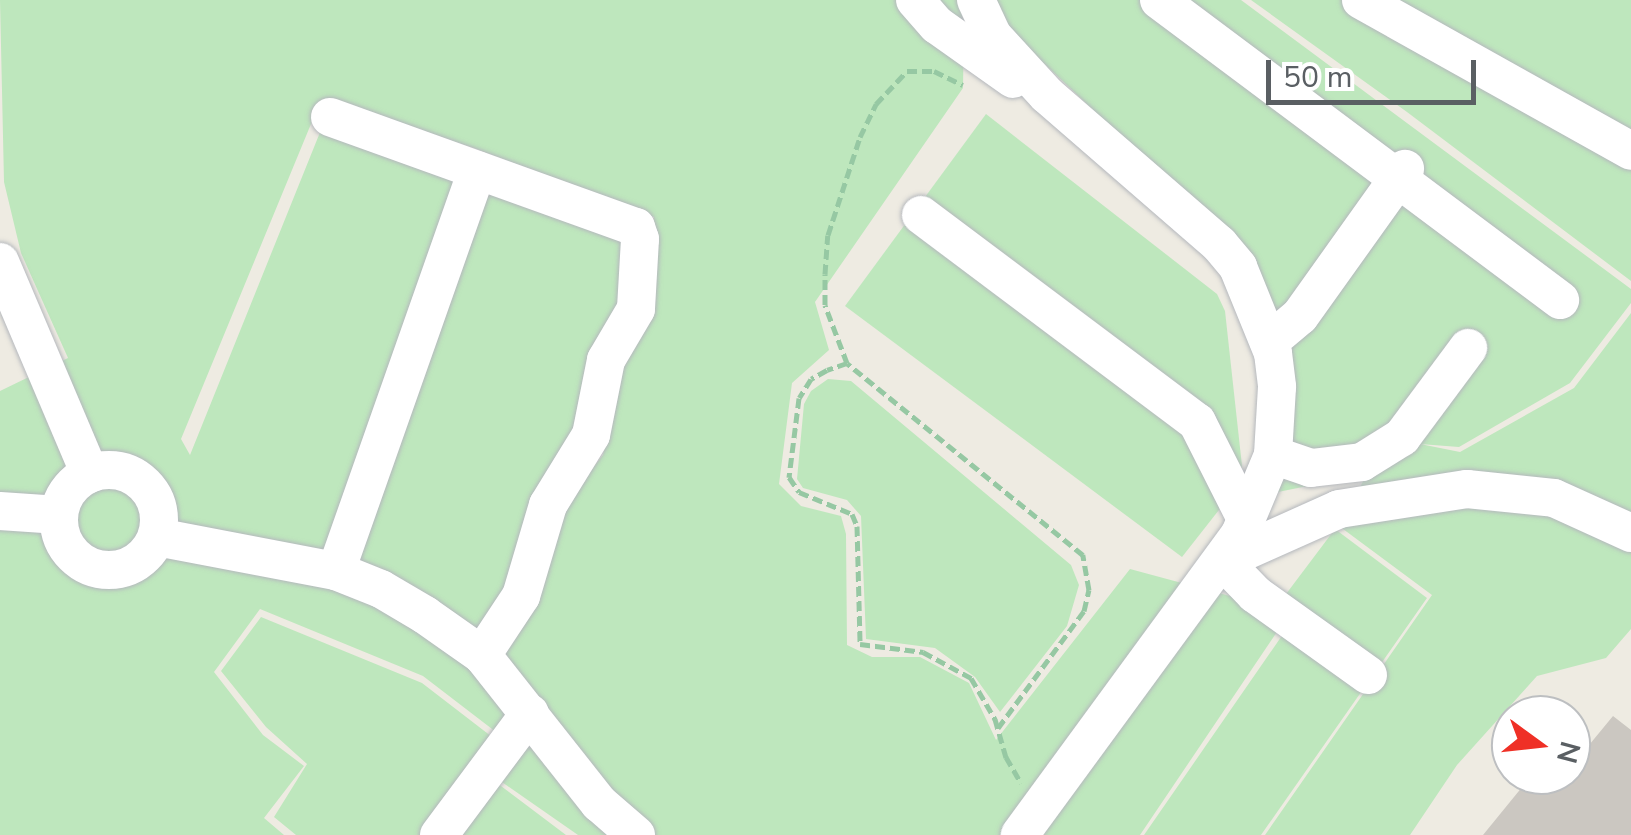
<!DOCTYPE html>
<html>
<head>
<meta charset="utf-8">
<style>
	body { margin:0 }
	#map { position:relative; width:1631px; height:835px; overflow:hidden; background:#eeebe2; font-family:"Nunito Sans",sans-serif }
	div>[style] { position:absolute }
	.green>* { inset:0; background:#bee7bd }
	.building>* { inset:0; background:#cbc7c1 }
	.path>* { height:5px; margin-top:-2.5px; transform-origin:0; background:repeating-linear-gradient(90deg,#96c8a3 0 10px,transparent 0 15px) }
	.roads { filter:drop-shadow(0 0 2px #b5b8bd) drop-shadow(0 0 2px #b5b8bd) }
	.minor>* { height:38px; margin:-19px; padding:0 19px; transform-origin:19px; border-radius:19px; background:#fff }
	.minor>.ring { margin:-19px; padding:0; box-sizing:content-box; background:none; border:38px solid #fff; border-radius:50% }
	span { translate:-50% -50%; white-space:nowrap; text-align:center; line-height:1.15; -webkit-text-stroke:8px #fff; paint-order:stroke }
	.north { position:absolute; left:1491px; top:695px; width:100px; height:100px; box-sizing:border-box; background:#fff; border:2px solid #bdbfc1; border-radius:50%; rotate:105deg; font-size:28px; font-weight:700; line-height:40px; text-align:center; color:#5a5f63 }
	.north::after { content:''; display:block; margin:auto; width:35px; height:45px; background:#ef3026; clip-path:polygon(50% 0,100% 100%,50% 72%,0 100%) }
	.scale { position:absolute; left:1266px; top:60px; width:210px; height:45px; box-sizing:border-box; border:5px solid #5a5f63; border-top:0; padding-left:12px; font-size:30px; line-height:35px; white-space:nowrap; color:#5a5f63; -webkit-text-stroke:8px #fff; paint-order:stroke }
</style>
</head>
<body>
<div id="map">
	<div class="green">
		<i style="clip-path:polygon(evenodd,0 0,958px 0,964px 23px,963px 88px,815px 302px,829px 350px,792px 383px,779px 484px,801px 506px,841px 516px,846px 534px,847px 645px,872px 657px,920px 657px,969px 683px,996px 740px,1130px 569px,1241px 599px,1281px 626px,1140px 835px,578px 835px,499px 780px,522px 752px,423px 676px,260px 609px,214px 672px,263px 735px,304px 766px,264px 818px,284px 835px,0 835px,0 391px,68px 358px,21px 253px,4px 182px,0 0,334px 102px,474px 148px,654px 217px,651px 311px,622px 363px,603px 455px,566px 502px,642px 222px,329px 110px,190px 455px,181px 439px,318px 107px,334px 102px)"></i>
		<i style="clip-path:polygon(990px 0,1241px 0,1631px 289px,1631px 303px,1570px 383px,1459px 447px,1420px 444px,1460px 452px,1574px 388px,1631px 313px,1631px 629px,1606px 658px,1537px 676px,1457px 765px,1410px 835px,1265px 835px,1432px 595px,1339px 526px,1367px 474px,1273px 493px,1285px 364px,1166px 179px,1031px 51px,997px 15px)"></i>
		<i style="clip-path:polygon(1251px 0,1631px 0,1631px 281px,1407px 112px)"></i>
		<i style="clip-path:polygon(986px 114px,1217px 294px,1225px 311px,1242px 466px,1226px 501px,1182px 557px,845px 306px)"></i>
		<i style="clip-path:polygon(828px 379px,851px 381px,1071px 565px,1079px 585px,1067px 626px,1000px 712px,975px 677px,935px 648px,866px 639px,861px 516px,847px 500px,803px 488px,797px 479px,804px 404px,811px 391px)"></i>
		<i style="clip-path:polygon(1335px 529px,1427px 598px,1261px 835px,1144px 835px,1288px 627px,1271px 614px)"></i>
		<i style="clip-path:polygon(261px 617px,422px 683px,513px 753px,493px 780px,566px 835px,296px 835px,274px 817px,307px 764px,266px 727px,221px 671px)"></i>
	</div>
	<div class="building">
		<i style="clip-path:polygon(1613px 716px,1631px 730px,1631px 835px,1483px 835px,1532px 775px,1571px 775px,1571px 767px)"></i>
	</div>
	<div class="path">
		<i style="left:847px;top:363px;width:62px;rotate:-110.8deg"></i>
		<i style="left:825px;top:305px;width:31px;rotate:-90deg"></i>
		<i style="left:825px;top:274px;width:39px;rotate:-86deg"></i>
		<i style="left:828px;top:235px;width:103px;rotate:-71.9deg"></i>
		<i style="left:860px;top:137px;width:37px;rotate:-64deg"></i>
		<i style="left:876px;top:104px;width:45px;rotate:-46.8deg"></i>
		<i style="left:907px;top:71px;width:27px"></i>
		<i style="left:934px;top:71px;width:32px;rotate:26deg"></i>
		<i style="left:998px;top:728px;width:145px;rotate:-53.7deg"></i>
		<i style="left:1084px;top:611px;width:22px;rotate:-77deg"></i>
		<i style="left:1089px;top:590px;width:36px;rotate:-100deg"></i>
		<i style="left:1083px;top:555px;width:304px;rotate:-140.9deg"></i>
		<i style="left:847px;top:363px;width:21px;rotate:161deg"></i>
		<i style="left:827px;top:370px;width:18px;rotate:151deg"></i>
		<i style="left:811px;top:379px;width:22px;rotate:122deg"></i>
		<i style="left:799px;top:398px;width:80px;rotate:97.2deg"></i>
		<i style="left:789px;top:477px;width:18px;rotate:56deg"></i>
		<i style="left:799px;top:492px;width:57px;rotate:22.5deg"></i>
		<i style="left:852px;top:514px;width:13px;rotate:67deg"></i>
		<i style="left:857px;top:526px;width:118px;rotate:88.5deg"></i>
		<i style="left:860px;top:644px;width:64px;rotate:7.2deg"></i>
		<i style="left:923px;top:652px;width:55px;rotate:28.4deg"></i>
		<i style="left:971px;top:678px;width:48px;rotate:59.7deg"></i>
		<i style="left:995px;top:719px;width:40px;rotate:74deg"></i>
		<i style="left:1006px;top:757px;width:30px;rotate:60deg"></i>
	</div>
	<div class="roads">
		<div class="minor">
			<i style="left:915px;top:0;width:33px;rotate:49deg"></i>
			<i style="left:937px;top:25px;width:93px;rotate:35.4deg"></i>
			<i style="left:976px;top:0;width:38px;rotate:65deg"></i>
			<i style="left:992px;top:35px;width:81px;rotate:47.5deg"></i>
			<i style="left:1047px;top:95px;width:228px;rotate:40.9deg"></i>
			<i style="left:1219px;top:244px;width:30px;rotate:50deg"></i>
			<i style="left:1238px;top:267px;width:93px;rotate:67.9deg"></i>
			<i style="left:1273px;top:353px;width:34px;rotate:83deg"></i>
			<i style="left:1277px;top:387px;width:68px;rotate:93.4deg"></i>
			<i style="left:1273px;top:455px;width:86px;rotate:112.7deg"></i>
			<i style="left:1240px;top:534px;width:373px;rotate:126.2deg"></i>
			<i style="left:1159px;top:0;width:501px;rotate:36.8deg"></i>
			<i style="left:1361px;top:0;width:309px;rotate:29.2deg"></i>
			<i style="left:330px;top:117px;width:325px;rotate:19.8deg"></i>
			<i style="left:636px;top:227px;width:13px;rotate:72deg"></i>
			<i style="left:640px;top:239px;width:70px;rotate:93.3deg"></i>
			<i style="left:636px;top:309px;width:59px;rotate:120.5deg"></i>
			<i style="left:606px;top:360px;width:76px;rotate:101.3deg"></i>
			<i style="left:591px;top:435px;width:82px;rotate:121.6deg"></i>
			<i style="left:548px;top:505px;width:95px;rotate:106.5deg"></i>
			<i style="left:521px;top:596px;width:71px;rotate:123.5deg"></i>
			<i style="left:921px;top:215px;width:345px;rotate:36.9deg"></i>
			<i style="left:1197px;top:422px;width:109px;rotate:63.2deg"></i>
			<i style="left:0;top:262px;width:230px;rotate:67deg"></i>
			<i style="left:1269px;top:342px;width:40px;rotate:-40deg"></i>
			<i style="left:1300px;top:316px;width:181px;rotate:-54.5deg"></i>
			<i style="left:1273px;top:455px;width:40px;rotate:18.9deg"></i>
			<i style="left:1311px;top:468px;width:51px;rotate:-6.7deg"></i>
			<i style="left:1362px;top:462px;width:47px;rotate:-32deg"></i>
			<i style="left:1402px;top:437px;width:111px;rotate:-53.4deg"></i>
			<i class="ring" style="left:59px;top:470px;width:62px;height:62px"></i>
			<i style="left:0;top:511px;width:59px;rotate:3.9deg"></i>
			<i style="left:157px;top:537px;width:182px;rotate:10.8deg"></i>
			<i style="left:336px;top:571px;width:48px;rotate:21.8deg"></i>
			<i style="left:381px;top:589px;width:51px;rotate:30.6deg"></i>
			<i style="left:425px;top:615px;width:70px;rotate:35.1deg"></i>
			<i style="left:482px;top:655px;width:189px;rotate:51.7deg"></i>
			<i style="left:599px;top:803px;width:49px;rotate:40.9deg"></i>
			<i style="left:336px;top:571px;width:425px;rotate:-70.6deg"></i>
			<i style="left:1368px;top:675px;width:139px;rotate:-144.4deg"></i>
			<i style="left:1255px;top:594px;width:46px;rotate:-134.1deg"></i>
			<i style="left:1223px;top:561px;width:127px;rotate:-24.1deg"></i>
			<i style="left:1339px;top:509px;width:130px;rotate:-8.9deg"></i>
			<i style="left:1467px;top:489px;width:87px;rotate:5.9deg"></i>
			<i style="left:1554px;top:498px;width:85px;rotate:24.4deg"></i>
			<i style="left:439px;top:835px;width:152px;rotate:-53.3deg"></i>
		</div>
	</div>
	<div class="north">N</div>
	<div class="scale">50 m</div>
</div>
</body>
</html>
